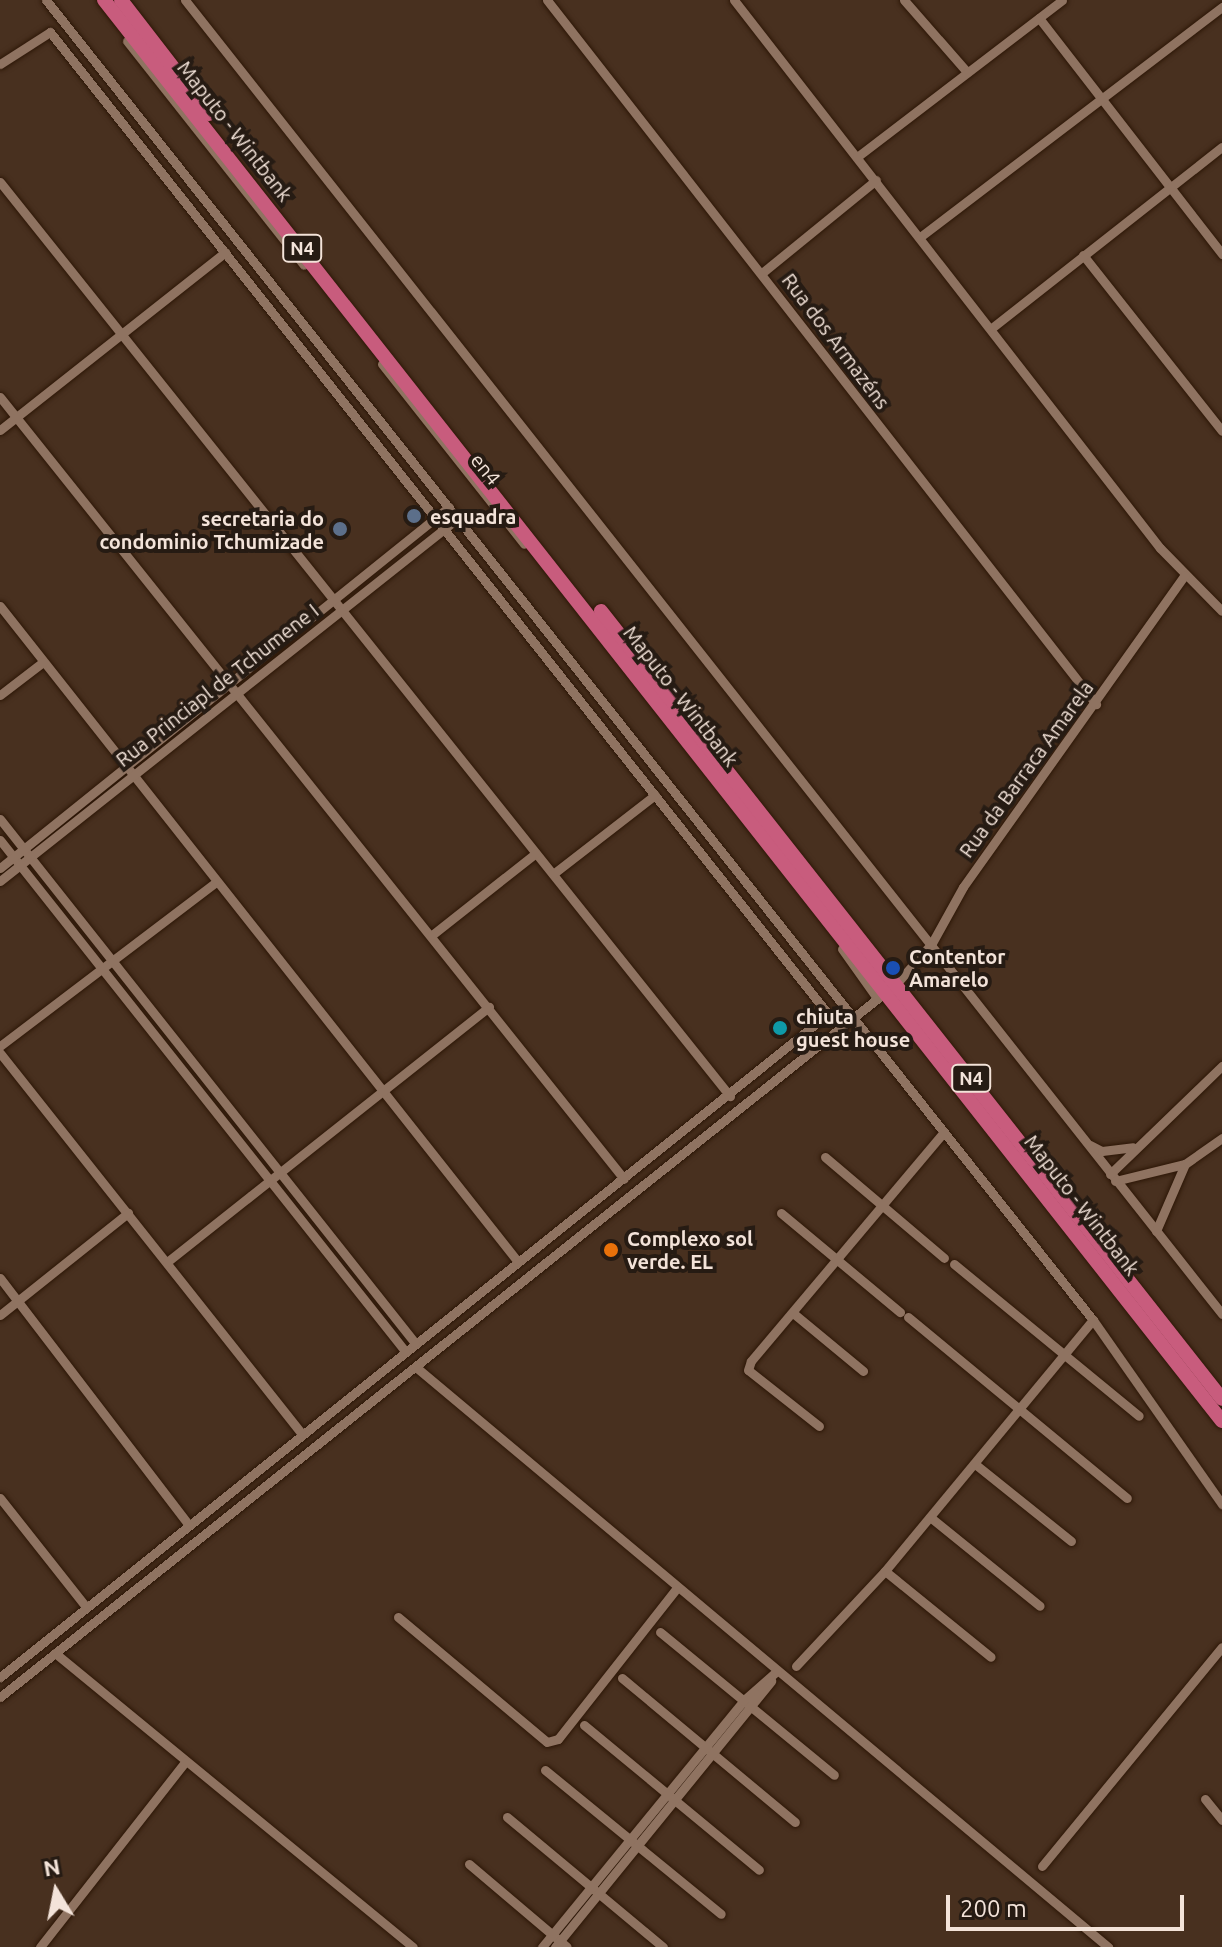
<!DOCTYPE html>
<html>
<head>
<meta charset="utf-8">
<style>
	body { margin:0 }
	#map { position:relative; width:1222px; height:1947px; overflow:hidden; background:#48301f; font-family:Ubuntu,sans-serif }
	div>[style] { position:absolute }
	.roads { filter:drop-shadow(0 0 2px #2d1707) drop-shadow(0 0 2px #2d1707) }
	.minor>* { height:9px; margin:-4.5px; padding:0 4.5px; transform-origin:4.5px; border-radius:4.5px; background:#8f7361 }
	.trunk>* { height:14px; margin:-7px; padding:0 7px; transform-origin:7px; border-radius:7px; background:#c85c7d }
	.dots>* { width:22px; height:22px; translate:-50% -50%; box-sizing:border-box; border:4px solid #261b13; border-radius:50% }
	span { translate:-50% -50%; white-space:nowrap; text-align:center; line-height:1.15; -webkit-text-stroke:8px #261b13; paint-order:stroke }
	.shield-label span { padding:2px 6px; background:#261b13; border:2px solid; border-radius:6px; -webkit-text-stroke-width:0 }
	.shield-label { font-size:18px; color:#f3e3d9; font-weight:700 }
	.street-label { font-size:20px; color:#f3e3d9 }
	.poi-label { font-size:20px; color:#f3e3d9; font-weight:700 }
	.left { translate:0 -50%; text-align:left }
	.right { translate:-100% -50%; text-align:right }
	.north { position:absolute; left:16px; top:1851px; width:80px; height:80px; -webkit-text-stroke:6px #261b13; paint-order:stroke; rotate:350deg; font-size:22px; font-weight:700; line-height:32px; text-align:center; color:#f3e3d9 }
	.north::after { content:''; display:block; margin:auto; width:28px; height:36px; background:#f3e3d9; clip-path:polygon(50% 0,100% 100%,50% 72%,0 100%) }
	.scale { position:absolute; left:946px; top:1895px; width:238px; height:36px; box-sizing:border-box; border:4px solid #f3e3d9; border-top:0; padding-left:10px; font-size:24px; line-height:28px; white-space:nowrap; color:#f3e3d9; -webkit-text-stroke:6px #261b13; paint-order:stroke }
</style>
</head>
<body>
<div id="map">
	<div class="roads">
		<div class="minor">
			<i style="left:46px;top:0;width:1685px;rotate:51.58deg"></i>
			<i style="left:1093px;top:1320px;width:225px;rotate:55deg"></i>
			<i style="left:185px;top:0;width:1674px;rotate:51.72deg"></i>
			<i style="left:547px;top:0;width:893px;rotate:52.05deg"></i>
			<i style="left:734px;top:0;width:694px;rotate:52.14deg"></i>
			<i style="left:1160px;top:548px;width:88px;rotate:45.5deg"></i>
			<i style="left:904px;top:0;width:96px;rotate:48.8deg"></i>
			<i style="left:1039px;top:18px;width:299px;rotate:52.2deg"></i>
			<i style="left:127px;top:41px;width:285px;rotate:51.7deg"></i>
			<i style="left:0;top:64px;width:59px;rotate:-32.6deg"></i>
			<i style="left:50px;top:32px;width:1253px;rotate:51.61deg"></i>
			<i style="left:828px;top:1014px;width:1061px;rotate:141.31deg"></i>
			<i style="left:857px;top:157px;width:258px;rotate:-37.4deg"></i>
			<i style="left:0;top:182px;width:1170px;rotate:51.39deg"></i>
			<i style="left:920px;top:237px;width:380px;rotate:-37.3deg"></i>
			<i style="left:1083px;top:255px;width:224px;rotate:51.7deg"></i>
			<i style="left:762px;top:273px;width:147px;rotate:-39.2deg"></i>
			<i style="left:993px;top:327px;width:291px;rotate:-38.2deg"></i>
			<i style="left:382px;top:364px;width:229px;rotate:51.7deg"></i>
			<i style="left:0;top:397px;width:1000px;rotate:51.41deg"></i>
			<i style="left:0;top:430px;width:287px;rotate:-38.3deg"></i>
			<i style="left:0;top:606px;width:836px;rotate:51.7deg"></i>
			<i style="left:0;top:695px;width:54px;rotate:-37.5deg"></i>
			<i style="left:0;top:819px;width:668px;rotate:51.62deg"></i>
			<i style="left:0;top:840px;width:652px;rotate:51.6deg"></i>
			<i style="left:0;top:868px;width:576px;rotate:-38.8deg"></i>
			<i style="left:553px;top:874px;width:129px;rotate:-37.8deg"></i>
			<i style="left:0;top:881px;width:584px;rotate:-38.4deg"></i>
			<i style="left:432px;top:935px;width:132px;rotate:-38.3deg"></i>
			<i style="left:842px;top:949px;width:60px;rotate:54.5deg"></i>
			<i style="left:0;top:1046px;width:270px;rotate:-37.2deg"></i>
			<i style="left:0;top:1053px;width:485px;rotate:51.6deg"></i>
			<i style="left:1090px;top:1145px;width:13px;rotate:27deg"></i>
			<i style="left:1102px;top:1151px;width:31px;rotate:-7deg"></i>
			<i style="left:825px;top:1157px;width:156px;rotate:40.3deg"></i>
			<i style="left:1110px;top:1174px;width:156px;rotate:-44deg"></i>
			<i style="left:1115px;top:1181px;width:72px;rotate:-13.7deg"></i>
			<i style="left:1185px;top:1164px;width:45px;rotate:-35.1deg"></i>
			<i style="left:781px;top:1213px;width:155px;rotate:39.8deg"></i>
			<i style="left:1156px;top:1231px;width:73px;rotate:-66.6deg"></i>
			<i style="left:167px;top:1262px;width:411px;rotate:-38.4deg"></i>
			<i style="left:954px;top:1264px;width:239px;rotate:39.4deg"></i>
			<i style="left:0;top:1278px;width:310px;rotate:52.6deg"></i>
			<i style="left:793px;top:1313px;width:91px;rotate:39.6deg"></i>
			<i style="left:0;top:1315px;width:164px;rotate:-38.6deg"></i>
			<i style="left:908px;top:1317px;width:284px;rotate:39.6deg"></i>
			<i style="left:417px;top:1368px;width:902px;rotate:39.96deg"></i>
			<i style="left:819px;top:1426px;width:90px;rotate:-141.7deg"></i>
			<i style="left:748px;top:1370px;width:9px;rotate:-72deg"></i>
			<i style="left:751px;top:1361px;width:299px;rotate:-49.9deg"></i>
			<i style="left:975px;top:1464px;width:123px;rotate:38.7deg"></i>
			<i style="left:0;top:1498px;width:139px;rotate:51.7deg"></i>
			<i style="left:930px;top:1517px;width:141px;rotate:39deg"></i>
			<i style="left:885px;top:1571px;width:136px;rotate:39.1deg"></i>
			<i style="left:398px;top:1617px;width:194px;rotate:40deg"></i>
			<i style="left:547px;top:1742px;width:11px;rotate:-15deg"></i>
			<i style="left:558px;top:1739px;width:191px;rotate:-51.8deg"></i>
			<i style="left:660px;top:1632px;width:225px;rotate:39.4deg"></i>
			<i style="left:55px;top:1653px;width:463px;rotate:39.4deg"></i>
			<i style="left:796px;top:1666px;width:130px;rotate:-46.9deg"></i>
			<i style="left:885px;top:1571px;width:326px;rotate:-50.4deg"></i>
			<i style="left:622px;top:1678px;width:225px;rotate:39.8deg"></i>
			<i style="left:0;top:1697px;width:1146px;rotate:-38.52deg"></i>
			<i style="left:897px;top:983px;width:53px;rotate:-48.8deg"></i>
			<i style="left:932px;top:943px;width:64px;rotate:-61deg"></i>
			<i style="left:963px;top:887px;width:382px;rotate:-54.6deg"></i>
			<i style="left:584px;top:1725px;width:227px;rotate:39.6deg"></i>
			<i style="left:545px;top:1770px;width:227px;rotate:39.3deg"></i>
			<i style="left:1205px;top:1799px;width:27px;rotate:51deg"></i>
			<i style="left:507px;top:1817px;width:203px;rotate:39.8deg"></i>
			<i style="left:469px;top:1864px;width:128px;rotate:40.3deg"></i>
			<i style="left:1042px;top:1866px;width:283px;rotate:-50.6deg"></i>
			<i style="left:40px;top:1947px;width:236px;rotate:-51.9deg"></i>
			<i style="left:542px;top:1947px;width:318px;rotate:-50.7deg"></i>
			<i style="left:743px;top:1701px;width:45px;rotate:-41.4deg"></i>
			<i style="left:555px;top:1947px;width:343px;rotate:-50.9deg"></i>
		</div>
		<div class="trunk">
			<i style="left:104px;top:0;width:1808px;rotate:51.81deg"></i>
			<i style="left:121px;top:0;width:144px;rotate:52.3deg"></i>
			<i style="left:601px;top:611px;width:1003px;rotate:51.76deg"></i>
		</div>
	</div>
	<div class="dots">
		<i style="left:414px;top:516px;background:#5c6f8a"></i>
		<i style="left:340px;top:529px;background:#5c6f8a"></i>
		<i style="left:893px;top:968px;background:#1a4fb4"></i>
		<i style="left:780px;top:1028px;background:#0f9aa8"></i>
		<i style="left:611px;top:1250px;background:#e8710a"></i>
	</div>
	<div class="shield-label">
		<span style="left:302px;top:248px">N4</span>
		<span style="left:971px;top:1078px">N4</span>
	</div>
	<div class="street-label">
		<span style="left:235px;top:131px;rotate:52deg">Maputo - Wintbank</span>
		<span style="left:836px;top:341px;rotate:53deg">Rua dos Armazéns</span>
		<span style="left:486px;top:469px;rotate:51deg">en4</span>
		<span style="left:217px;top:685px;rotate:-38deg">Rua Princiapl de Tchumene I</span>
		<span style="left:681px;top:696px;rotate:52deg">Maputo - Wintbank</span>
		<span style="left:1026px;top:769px;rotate:-54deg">Rua da Barraca Amarela</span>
		<span style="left:1082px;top:1205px;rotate:52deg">Maputo - Wintbank</span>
	</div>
	<div class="poi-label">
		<span class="left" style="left:430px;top:516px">esquadra</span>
		<span class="right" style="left:324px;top:530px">secretaria do<br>condominio Tchumizade</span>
		<span class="left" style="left:909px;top:968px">Contentor<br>Amarelo</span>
		<span class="left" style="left:796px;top:1028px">chiuta<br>guest house</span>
		<span class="left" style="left:627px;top:1250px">Complexo sol<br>verde. EL</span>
	</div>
	<div class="north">N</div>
	<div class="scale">200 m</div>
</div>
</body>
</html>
